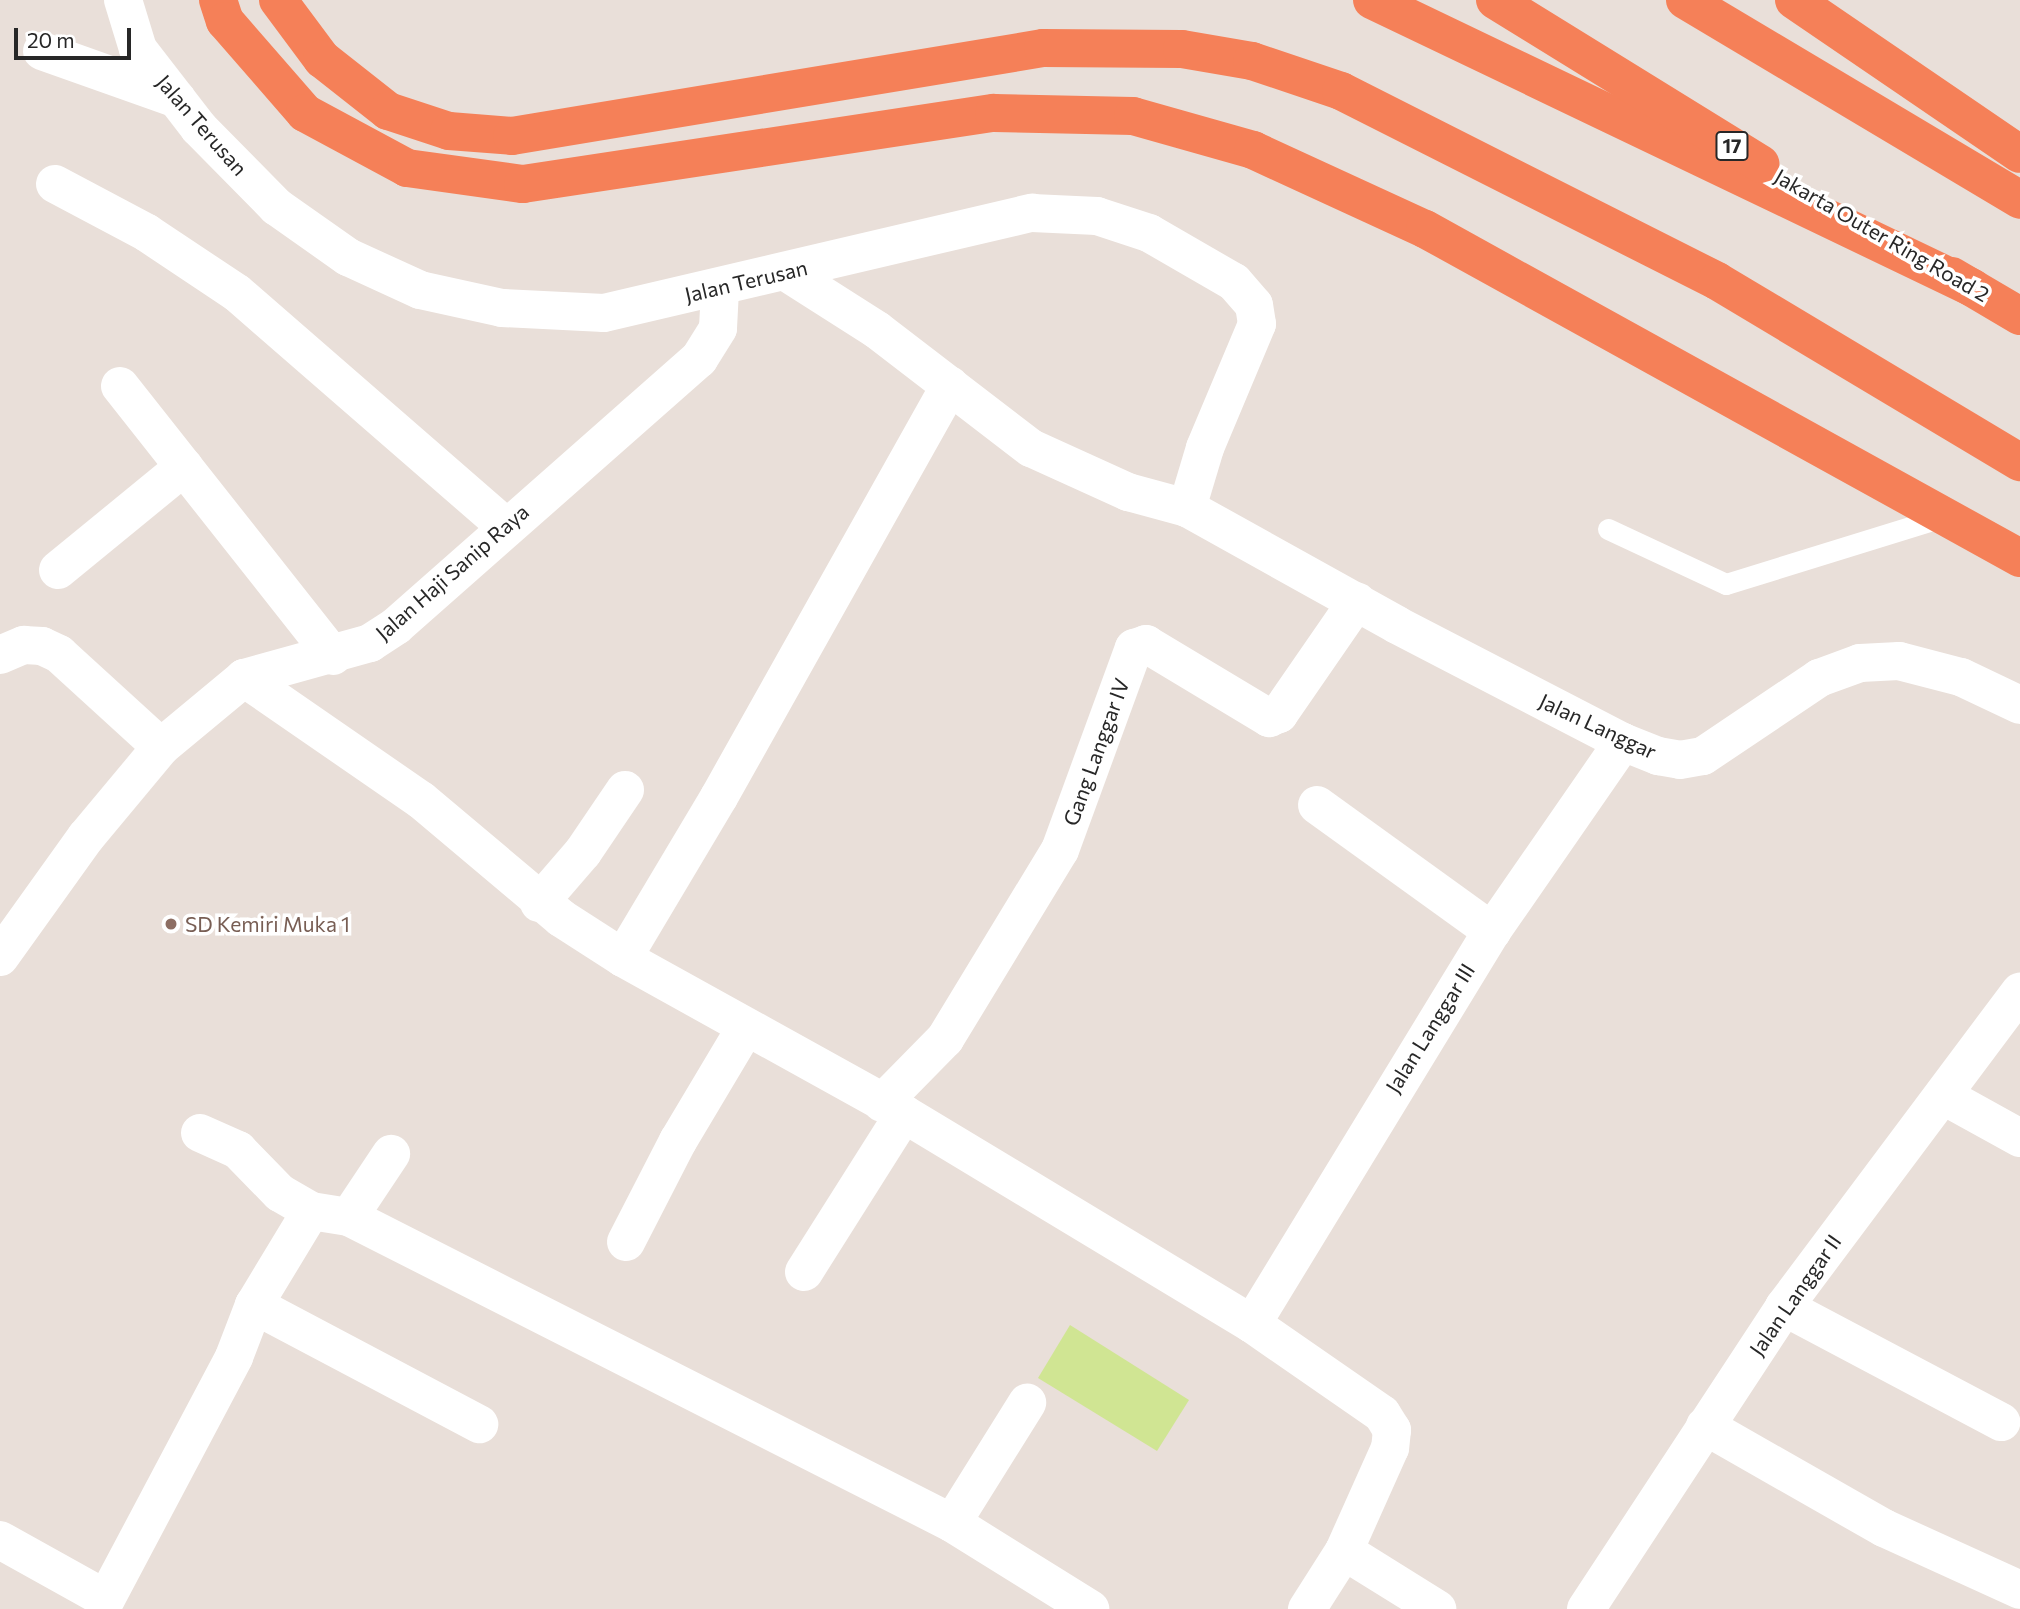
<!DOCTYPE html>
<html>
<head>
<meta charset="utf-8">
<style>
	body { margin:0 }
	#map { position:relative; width:2020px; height:1609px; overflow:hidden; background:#e9dfd9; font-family:Commissioner,sans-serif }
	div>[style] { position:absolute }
	.pitch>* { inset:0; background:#d0e593 }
	.lane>* { height:21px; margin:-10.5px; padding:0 10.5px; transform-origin:10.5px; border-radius:10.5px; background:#fff }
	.street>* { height:38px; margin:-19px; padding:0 19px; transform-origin:19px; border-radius:19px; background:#fff }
	.secondary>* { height:38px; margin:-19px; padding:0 19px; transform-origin:19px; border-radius:19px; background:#fff }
	.highway>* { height:38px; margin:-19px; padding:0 19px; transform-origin:19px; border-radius:19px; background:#f58058 }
	.dots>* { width:19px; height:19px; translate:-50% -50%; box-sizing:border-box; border:4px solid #fff; border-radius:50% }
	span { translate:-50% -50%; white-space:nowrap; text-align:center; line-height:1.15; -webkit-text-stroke:7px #fff; paint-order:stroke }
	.shield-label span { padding:2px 5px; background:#fff; border:2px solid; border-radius:5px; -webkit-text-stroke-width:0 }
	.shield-label { font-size:19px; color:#272727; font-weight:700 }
	.street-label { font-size:21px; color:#272727 }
	.education-label { font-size:21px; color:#785e54 }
	.left { translate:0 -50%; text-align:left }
	.scale { position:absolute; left:14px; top:28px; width:117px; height:32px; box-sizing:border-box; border:4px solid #272727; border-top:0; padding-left:9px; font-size:21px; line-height:24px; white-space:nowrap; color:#272727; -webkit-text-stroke:5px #fff; paint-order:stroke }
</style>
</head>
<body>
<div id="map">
	<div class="pitch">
		<i style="clip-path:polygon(1070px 1325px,1189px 1400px,1157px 1451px,1038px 1378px)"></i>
	</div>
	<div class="lane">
		<i style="left:1608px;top:529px;width:130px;rotate:25deg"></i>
		<i style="left:1726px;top:584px;width:229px;rotate:-17.2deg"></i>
	</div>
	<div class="street">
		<i style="left:42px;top:51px;width:143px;rotate:19.6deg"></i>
		<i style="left:55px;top:184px;width:104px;rotate:28deg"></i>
		<i style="left:147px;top:233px;width:108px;rotate:33.7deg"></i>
		<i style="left:237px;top:293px;width:357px;rotate:41deg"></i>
		<i style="left:786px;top:272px;width:108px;rotate:32.5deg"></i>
		<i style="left:877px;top:330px;width:194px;rotate:37.5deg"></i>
		<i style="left:1031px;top:448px;width:107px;rotate:24.4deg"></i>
		<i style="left:1128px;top:492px;width:61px;rotate:15.2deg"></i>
		<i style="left:120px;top:386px;width:344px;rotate:51.7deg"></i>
		<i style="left:58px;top:570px;width:163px;rotate:-39.3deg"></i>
		<i style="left:0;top:655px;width:26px;rotate:-23deg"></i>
		<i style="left:24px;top:645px;width:18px;rotate:3deg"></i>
		<i style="left:42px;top:646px;width:19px;rotate:25deg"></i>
		<i style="left:59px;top:654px;width:138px;rotate:42.4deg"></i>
		<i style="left:244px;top:678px;width:215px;rotate:34.6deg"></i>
		<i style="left:421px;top:800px;width:183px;rotate:40.1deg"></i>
		<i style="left:561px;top:918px;width:74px;rotate:32.8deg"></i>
		<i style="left:623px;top:958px;width:321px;rotate:29deg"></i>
		<i style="left:904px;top:1114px;width:406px;rotate:31.1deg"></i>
		<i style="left:1252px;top:1324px;width:158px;rotate:34.7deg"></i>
		<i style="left:1382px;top:1414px;width:19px;rotate:58deg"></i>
		<i style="left:1392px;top:1430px;width:18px;rotate:96deg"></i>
		<i style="left:1390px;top:1448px;width:113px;rotate:114.1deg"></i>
		<i style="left:1344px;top:1551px;width:69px;rotate:122.5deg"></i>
		<i style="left:1317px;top:805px;width:216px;rotate:35.8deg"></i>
		<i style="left:539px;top:903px;width:67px;rotate:-49.2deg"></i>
		<i style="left:583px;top:852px;width:75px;rotate:-55.9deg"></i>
		<i style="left:0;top:957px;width:148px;rotate:-54.4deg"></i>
		<i style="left:86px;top:837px;width:117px;rotate:-50.2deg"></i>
		<i style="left:161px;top:747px;width:108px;rotate:-39.7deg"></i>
		<i style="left:244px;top:678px;width:131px;rotate:-15.5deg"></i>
		<i style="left:370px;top:643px;width:31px;rotate:-33deg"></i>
		<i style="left:396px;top:626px;width:404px;rotate:-41.4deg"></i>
		<i style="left:699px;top:359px;width:36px;rotate:-58deg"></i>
		<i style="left:718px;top:328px;width:39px;rotate:-87deg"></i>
		<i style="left:623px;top:958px;width:187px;rotate:-59.2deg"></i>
		<i style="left:719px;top:797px;width:472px;rotate:-60.7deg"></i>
		<i style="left:1944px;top:1096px;width:87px;rotate:28.9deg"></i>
		<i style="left:882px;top:1103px;width:90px;rotate:-45.5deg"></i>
		<i style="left:945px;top:1039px;width:221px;rotate:-58.7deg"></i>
		<i style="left:1060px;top:850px;width:215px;rotate:-69.9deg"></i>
		<i style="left:1134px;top:648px;width:13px;rotate:-18deg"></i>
		<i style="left:1146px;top:644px;width:144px;rotate:31deg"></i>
		<i style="left:1269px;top:718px;width:11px;rotate:-22deg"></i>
		<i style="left:1279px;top:714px;width:137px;rotate:-55.4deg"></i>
		<i style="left:200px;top:1133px;width:42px;rotate:24.1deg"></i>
		<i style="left:238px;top:1150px;width:60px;rotate:45.7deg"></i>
		<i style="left:280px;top:1193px;width:36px;rotate:30deg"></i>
		<i style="left:349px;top:1217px;width:676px;rotate:26.91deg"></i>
		<i style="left:952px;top:1523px;width:163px;rotate:31.9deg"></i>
		<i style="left:626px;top:1242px;width:114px;rotate:-62.8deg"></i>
		<i style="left:678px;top:1141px;width:133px;rotate:-59.2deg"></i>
		<i style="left:804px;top:1272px;width:187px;rotate:-57.7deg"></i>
		<i style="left:254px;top:1305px;width:255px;rotate:27.9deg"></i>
		<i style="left:1784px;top:1307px;width:246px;rotate:27.9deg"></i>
		<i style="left:1252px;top:1324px;width:460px;rotate:-58.6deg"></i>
		<i style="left:1492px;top:931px;width:230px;rotate:-55.3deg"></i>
		<i style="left:1705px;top:1426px;width:206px;rotate:29.7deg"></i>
		<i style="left:1884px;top:1528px;width:149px;rotate:24.5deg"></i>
		<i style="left:952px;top:1523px;width:142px;rotate:-58deg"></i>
		<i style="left:0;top:1540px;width:121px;rotate:29.1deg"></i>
		<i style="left:106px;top:1599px;width:274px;rotate:-62.1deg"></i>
		<i style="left:234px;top:1357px;width:56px;rotate:-69deg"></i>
		<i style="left:254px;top:1305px;width:110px;rotate:-58.8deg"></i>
		<i style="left:311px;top:1211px;width:38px;rotate:9deg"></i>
		<i style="left:349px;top:1217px;width:76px;rotate:-56.3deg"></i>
		<i style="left:1344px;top:1551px;width:110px;rotate:31.9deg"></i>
		<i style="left:1586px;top:1609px;width:361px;rotate:-56.7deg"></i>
		<i style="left:1784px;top:1307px;width:394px;rotate:-53.2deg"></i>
	</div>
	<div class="secondary">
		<i style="left:123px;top:0;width:51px;rotate:73deg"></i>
		<i style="left:138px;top:49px;width:100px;rotate:52.3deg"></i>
		<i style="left:199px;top:128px;width:111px;rotate:45.4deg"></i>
		<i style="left:277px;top:207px;width:87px;rotate:35.2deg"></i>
		<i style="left:348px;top:257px;width:79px;rotate:24.6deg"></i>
		<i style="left:420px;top:290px;width:84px;rotate:12.4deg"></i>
		<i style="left:502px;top:308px;width:102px;rotate:2.8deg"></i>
		<i style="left:604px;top:313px;width:440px;rotate:-13.2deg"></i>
		<i style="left:1032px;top:213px;width:65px;rotate:2.6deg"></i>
		<i style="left:1097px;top:216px;width:55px;rotate:18.1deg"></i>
		<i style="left:1149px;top:233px;width:98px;rotate:30deg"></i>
		<i style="left:1234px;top:282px;width:30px;rotate:49deg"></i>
		<i style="left:1254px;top:305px;width:19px;rotate:81deg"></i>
		<i style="left:1257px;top:324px;width:134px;rotate:112.8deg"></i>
		<i style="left:1205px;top:448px;width:63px;rotate:106.7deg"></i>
		<i style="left:1187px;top:508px;width:240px;rotate:29.1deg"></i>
		<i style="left:1397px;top:625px;width:254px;rotate:27.4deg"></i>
		<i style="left:1623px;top:742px;width:38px;rotate:22deg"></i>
		<i style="left:1658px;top:756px;width:22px;rotate:10deg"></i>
		<i style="left:1680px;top:760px;width:23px;rotate:-10deg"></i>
		<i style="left:1703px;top:756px;width:140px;rotate:-33.9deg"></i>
		<i style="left:1819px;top:678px;width:44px;rotate:-20.1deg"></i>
		<i style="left:1860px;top:663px;width:39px;rotate:-3deg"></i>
		<i style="left:1899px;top:661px;width:64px;rotate:14.5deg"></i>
		<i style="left:1961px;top:677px;width:65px;rotate:25.4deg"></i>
	</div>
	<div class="highway">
		<i style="left:218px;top:0;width:22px;rotate:72deg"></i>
		<i style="left:225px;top:21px;width:122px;rotate:49deg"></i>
		<i style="left:305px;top:113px;width:116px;rotate:28.3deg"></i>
		<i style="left:407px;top:168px;width:117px;rotate:7.9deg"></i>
		<i style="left:523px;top:184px;width:476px;rotate:-8.6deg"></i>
		<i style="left:994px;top:113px;width:139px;rotate:1.2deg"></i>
		<i style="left:1133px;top:116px;width:125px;rotate:15.8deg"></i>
		<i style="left:1253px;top:150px;width:189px;rotate:24.7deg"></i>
		<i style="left:1425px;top:229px;width:680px;rotate:28.94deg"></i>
		<i style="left:278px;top:0;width:74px;rotate:53.3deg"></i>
		<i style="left:322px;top:59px;width:84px;rotate:38.2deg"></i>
		<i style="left:388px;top:111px;width:64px;rotate:18.2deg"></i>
		<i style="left:449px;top:131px;width:63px;rotate:4.5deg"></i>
		<i style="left:512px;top:136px;width:538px;rotate:-9.41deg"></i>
		<i style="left:1043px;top:48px;width:139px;rotate:0.4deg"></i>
		<i style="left:1182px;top:49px;width:71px;rotate:9.7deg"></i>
		<i style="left:1252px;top:61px;width:94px;rotate:18.6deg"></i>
		<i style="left:1341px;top:91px;width:421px;rotate:26.8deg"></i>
		<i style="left:1717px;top:281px;width:353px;rotate:30.9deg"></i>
		<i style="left:1372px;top:0;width:666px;rotate:25.6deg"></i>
		<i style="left:1495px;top:0;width:312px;rotate:31.7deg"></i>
		<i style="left:1685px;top:0;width:390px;rotate:30.8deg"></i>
		<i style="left:1794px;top:0;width:273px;rotate:34.3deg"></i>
		<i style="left:1952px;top:276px;width:79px;rotate:30.5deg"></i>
	</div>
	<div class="dots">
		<i style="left:171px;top:924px;background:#8d6e63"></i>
	</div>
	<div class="shield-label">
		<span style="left:1732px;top:146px">17</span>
	</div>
	<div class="street-label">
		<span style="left:202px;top:125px;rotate:49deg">Jalan Terusan</span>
		<span style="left:1882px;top:235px;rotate:30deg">Jakarta Outer Ring Road 2</span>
		<span style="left:746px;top:281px;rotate:-13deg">Jalan Terusan</span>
		<span style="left:452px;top:572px;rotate:-41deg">Jalan Haji Sanip Raya</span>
		<span style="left:1598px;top:726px;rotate:25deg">Jalan Langgar</span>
		<span style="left:1096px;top:752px;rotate:-70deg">Gang Langgar IV</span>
		<span style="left:1430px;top:1028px;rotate:-58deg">Jalan Langgar III</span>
		<span style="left:1795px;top:1295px;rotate:-55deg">Jalan Langgar II</span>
	</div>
	<div class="education-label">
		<span class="left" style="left:185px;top:924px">SD Kemiri Muka 1</span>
	</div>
	<div class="scale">20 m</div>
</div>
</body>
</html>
